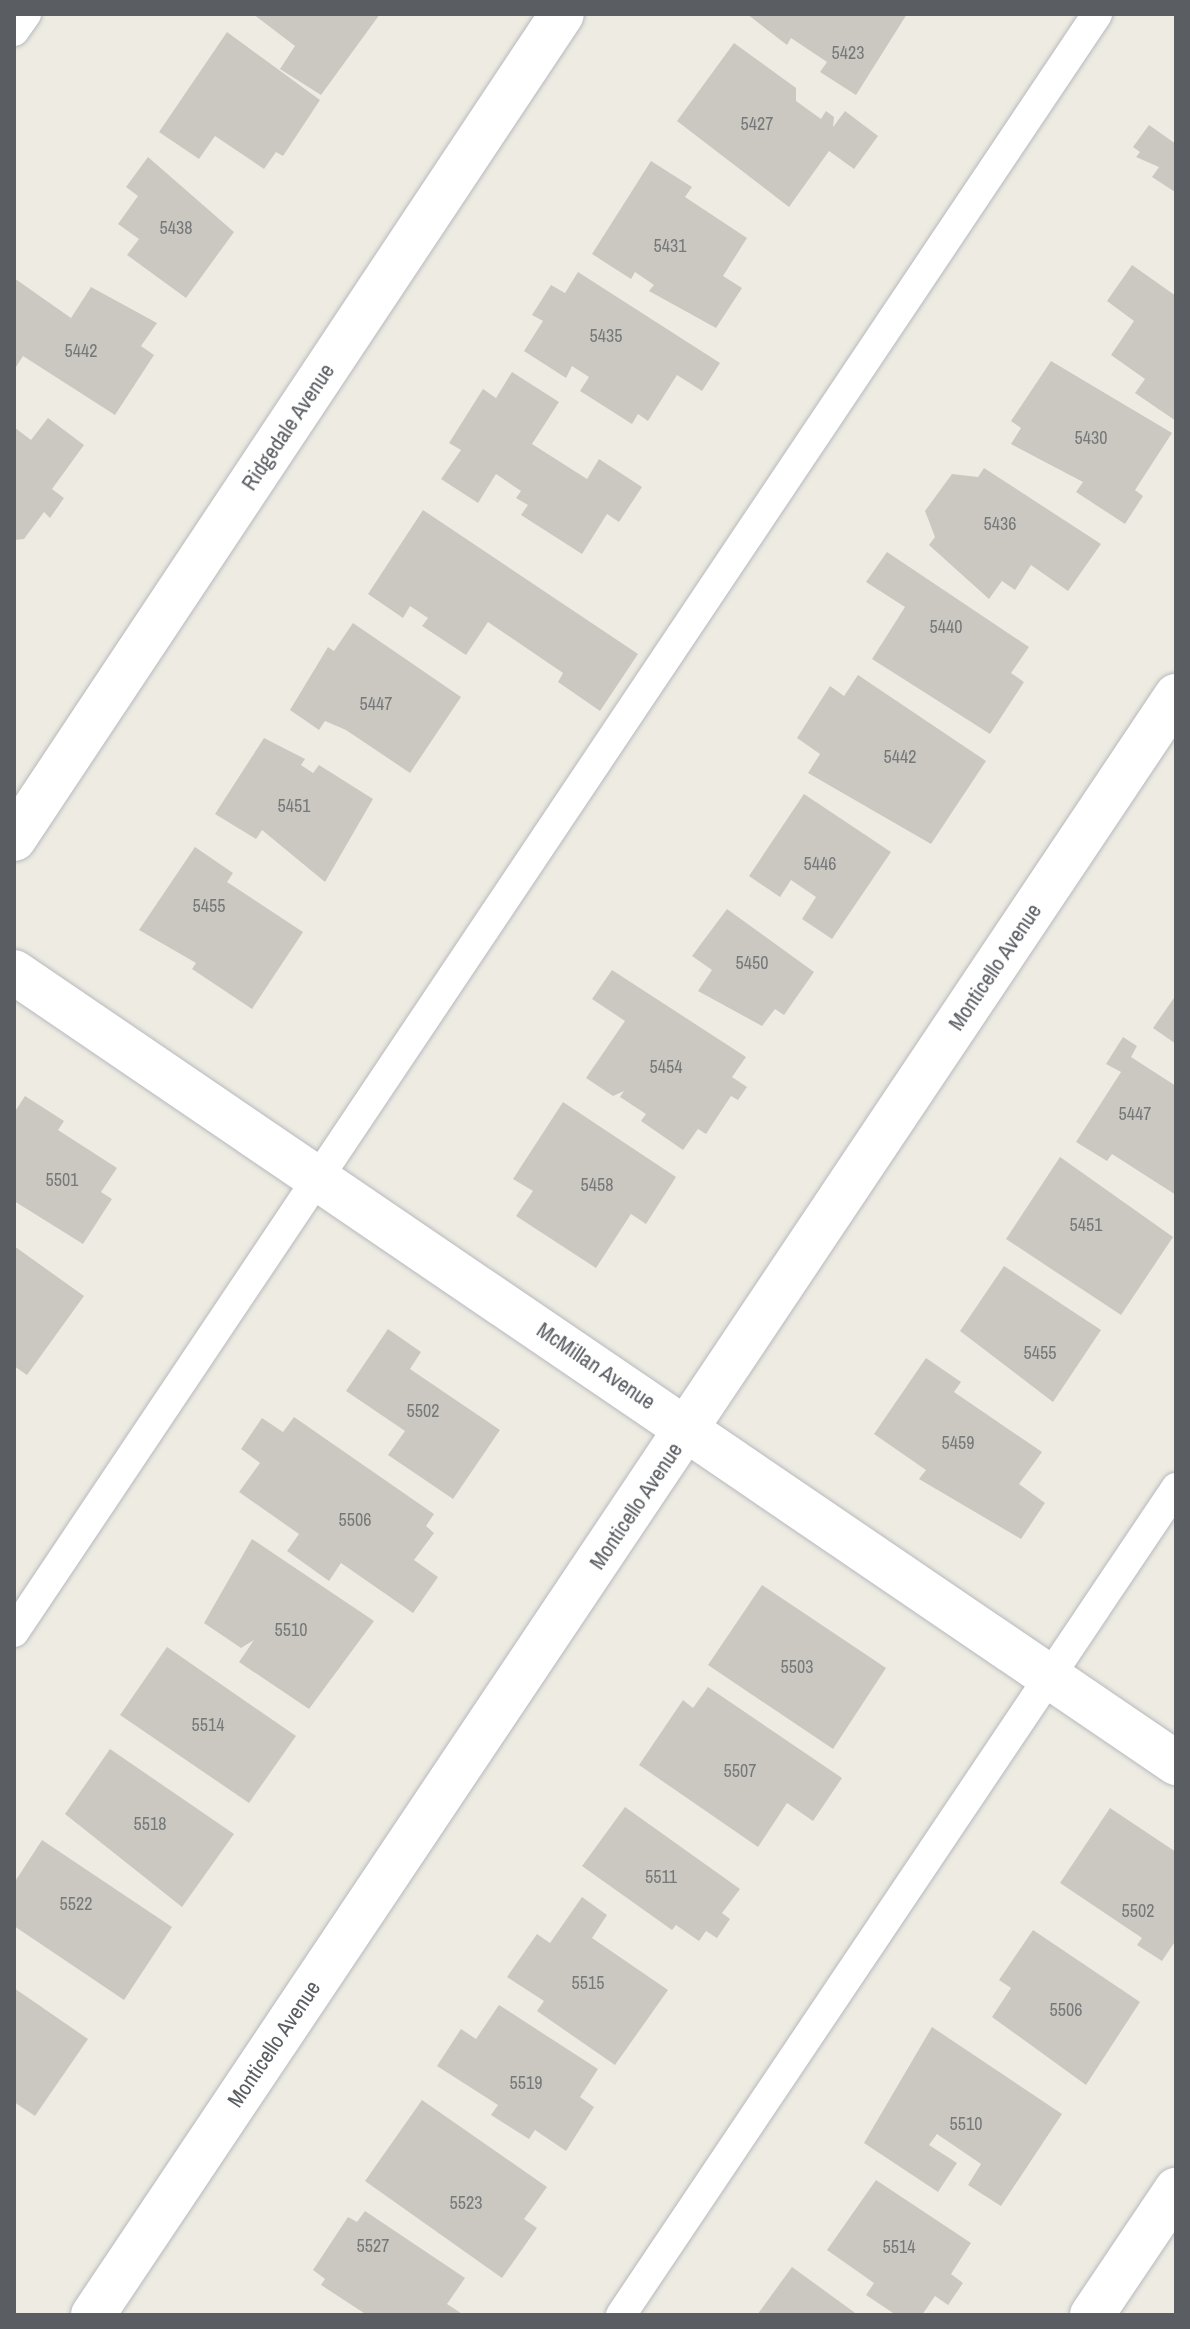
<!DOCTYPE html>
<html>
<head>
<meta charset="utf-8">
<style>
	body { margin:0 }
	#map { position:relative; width:1190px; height:2329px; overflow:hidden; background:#eeece2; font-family:"Archivo Narrow",sans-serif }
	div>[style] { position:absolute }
	.building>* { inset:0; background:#cac8c1 }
	.roads { filter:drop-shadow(0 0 2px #b7b9bf) drop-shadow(0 0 2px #b7b9bf) }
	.service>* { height:30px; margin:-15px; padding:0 15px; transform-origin:15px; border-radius:15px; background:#fff }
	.minor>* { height:44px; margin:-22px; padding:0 22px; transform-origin:22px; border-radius:22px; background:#fff }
	.tertiary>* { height:44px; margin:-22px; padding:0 22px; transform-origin:22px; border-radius:22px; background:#fff }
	span { translate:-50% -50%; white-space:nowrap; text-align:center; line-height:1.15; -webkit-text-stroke:7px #fff; paint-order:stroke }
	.number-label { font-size:18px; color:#76787a }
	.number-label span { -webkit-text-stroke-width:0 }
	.street-label { font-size:22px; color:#5a5e63 }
	.frame { position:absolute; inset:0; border:16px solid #5a5e63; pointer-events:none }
</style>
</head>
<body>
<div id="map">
	<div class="building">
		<i style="clip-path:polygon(253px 14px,380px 14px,321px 95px,280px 69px,295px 46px)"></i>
		<i style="clip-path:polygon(747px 14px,907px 14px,856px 95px,820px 72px,827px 62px,791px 38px,787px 45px)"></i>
		<i style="clip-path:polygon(227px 32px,320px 100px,283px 156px,276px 152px,264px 169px,215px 136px,199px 159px,159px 132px)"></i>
		<i style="clip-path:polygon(734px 43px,796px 88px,796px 101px,821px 119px,826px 111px,834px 117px,833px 127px,845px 111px,878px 136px,854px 169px,829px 151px,789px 207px,677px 121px)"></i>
		<i style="clip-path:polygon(1149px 125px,1176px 144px,1176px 204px,1175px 192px,1152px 177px,1159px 167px,1136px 157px,1140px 152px,1133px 147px)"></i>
		<i style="clip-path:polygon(148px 157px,234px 232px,186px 298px,127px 255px,139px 239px,118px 224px,138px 196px,126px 187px)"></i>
		<i style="clip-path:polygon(651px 161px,692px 187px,685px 197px,747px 238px,723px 276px,742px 288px,716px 328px,649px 291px,654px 285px,635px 272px,631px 279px,592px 254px)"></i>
		<i style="clip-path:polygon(1132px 265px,1176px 296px,1176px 421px,1135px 393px,1145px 379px,1111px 355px,1134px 321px,1107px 301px)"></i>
		<i style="clip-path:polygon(578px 272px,720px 363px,702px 391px,677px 375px,648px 421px,638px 414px,632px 424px,580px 391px,589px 377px,572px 366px,566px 378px,524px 351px,543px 321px,532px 315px,551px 285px,565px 293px)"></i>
		<i style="clip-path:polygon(14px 278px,71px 318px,91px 287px,157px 323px,141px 346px,154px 355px,115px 415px,23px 356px,14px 370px)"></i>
		<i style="clip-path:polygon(1051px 361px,1172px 433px,1135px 490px,1143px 496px,1125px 524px,1076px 492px,1083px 482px,1011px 444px,1021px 428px,1011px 421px)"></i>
		<i style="clip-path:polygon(512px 372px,559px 402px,532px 444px,587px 479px,599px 459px,642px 487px,619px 522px,607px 514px,582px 554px,521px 515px,528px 505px,516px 498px,521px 491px,496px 474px,478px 503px,441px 479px,461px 450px,449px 443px,483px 389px,496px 398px)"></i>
		<i style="clip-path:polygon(48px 418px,84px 445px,52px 489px,64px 498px,50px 518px,44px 512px,24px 539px,14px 540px,14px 427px,31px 440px)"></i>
		<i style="clip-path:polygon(984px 468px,1101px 544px,1068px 591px,1031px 565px,1015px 590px,1002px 581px,989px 599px,929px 545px,935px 537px,925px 511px,952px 474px,978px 477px)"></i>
		<i style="clip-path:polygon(423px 510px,638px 654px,600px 711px,558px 682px,563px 673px,488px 622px,466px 655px,422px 626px,428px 618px,410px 606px,403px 618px,368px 594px)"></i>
		<i style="clip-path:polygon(887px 552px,1029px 647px,1011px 673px,1024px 682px,990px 734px,872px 659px,905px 607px,866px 582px)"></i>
		<i style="clip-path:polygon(353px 623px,461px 697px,410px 773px,346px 730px,325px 721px,319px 730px,290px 710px,328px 647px,334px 651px)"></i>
		<i style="clip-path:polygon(858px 675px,986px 761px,931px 844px,808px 773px,820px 754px,797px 738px,830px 686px,844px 696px)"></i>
		<i style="clip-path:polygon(264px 738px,305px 759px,301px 765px,313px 773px,319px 765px,373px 799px,325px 882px,262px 830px,256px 839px,215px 814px)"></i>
		<i style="clip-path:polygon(804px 794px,891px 852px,832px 939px,802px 919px,816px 897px,791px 880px,780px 897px,749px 876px)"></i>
		<i style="clip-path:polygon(195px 847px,233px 873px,227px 882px,303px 932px,252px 1009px,192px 969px,196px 963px,139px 930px)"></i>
		<i style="clip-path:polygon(727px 909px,814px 972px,784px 1015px,775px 1009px,762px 1026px,698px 991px,712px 970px,692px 956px)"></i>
		<i style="clip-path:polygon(612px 970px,746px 1057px,732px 1077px,747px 1087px,738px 1100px,731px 1096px,706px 1134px,698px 1129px,683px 1150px,641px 1121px,646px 1114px,620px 1097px,624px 1091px,613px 1096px,586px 1078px,625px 1021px,592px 999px)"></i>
		<i style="clip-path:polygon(1176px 995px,1176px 1044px,1153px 1028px)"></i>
		<i style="clip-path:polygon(1123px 1037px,1137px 1046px,1131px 1057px,1176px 1086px,1176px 1195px,1112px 1154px,1107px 1161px,1076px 1142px,1121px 1072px,1106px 1064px)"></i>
		<i style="clip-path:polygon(25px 1096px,64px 1121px,58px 1130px,117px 1168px,101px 1192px,112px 1199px,83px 1244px,14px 1201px,14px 1113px)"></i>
		<i style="clip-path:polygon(563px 1102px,676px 1177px,646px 1224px,631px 1214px,596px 1268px,516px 1216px,533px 1191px,513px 1179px)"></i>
		<i style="clip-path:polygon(1060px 1157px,1173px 1237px,1121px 1315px,1006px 1239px)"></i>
		<i style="clip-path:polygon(14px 1246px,84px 1296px,27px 1375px,14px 1366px)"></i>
		<i style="clip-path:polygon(1004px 1266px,1101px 1330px,1053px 1402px,960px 1331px)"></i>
		<i style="clip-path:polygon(388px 1329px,421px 1352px,410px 1369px,500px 1430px,453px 1499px,388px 1455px,405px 1431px,346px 1391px)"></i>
		<i style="clip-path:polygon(926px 1358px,961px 1382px,954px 1392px,1042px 1452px,1019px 1484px,1045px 1503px,1021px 1539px,919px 1479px,926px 1470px,874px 1434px)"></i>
		<i style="clip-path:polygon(294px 1417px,434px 1514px,426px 1526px,434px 1533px,414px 1560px,438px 1577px,413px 1613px,341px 1563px,329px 1581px,287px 1551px,299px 1534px,239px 1492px,260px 1463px,241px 1449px,262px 1418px,283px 1432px)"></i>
		<i style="clip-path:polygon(252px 1539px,374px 1621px,309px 1709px,239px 1662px,254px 1640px,241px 1648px,204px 1623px)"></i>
		<i style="clip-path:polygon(762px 1585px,886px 1668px,833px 1749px,708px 1665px)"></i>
		<i style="clip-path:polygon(167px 1647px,296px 1736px,249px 1803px,120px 1715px)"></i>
		<i style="clip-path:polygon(708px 1687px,842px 1778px,813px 1821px,787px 1803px,758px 1847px,639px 1765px,683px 1700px,693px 1708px)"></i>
		<i style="clip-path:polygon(110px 1749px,234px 1834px,182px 1907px,65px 1814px)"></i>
		<i style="clip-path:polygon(625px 1807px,740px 1889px,722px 1913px,730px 1919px,717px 1938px,706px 1931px,699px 1941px,676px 1925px,672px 1930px,582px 1866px)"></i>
		<i style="clip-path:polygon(1110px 1808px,1176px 1852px,1176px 1940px,1162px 1961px,1137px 1945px,1142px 1938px,1060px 1883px)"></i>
		<i style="clip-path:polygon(42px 1840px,172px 1927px,124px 2000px,14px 1926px,14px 1883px)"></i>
		<i style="clip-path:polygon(582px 1897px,607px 1915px,592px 1938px,668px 1990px,615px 2065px,537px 2011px,544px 2001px,507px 1977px,537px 1934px,550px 1943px)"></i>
		<i style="clip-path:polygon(1033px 1930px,1140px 2002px,1086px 2085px,992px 2017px,1011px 1988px,999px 1980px)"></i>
		<i style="clip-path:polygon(14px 1988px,88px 2039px,35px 2116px,14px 2102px)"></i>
		<i style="clip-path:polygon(499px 2005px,598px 2069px,580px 2097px,594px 2107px,566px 2151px,535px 2130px,529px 2139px,491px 2115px,498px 2105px,437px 2066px,461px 2029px,476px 2039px)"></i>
		<i style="clip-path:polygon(932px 2027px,1062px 2114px,1001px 2206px,968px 2185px,981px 2164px,937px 2134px,929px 2145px,957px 2163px,938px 2192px,864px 2143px)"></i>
		<i style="clip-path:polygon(422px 2100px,547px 2187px,524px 2219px,537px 2228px,502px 2278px,365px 2181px)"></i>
		<i style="clip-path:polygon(876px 2180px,971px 2243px,951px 2274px,963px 2283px,948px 2305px,935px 2296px,922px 2315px,896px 2315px,866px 2295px,874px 2283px,827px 2250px)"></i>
		<i style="clip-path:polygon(365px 2211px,465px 2278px,447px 2304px,464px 2315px,367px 2315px,321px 2285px,325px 2279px,313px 2270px,348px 2217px,357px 2222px)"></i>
		<i style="clip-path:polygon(792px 2267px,858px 2315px,757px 2315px)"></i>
	</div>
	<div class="roads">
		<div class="service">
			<i style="left:14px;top:31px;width:21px;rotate:-55deg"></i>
			<i style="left:14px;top:1632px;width:1947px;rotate:-56.2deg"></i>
			<i style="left:621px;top:2315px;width:996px;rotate:-56.13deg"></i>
		</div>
		<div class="minor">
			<i style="left:14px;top:839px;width:990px;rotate:-56.41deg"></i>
			<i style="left:1092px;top:2315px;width:151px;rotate:-56.1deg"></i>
		</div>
		<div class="tertiary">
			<i style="left:14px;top:972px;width:1406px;rotate:34.24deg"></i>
			<i style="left:93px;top:2315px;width:1948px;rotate:-56.22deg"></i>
		</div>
	</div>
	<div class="number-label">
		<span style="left:848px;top:53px">5423</span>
		<span style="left:757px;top:124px">5427</span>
		<span style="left:176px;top:228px">5438</span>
		<span style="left:670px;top:246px">5431</span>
		<span style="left:606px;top:336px">5435</span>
		<span style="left:81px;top:351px">5442</span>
		<span style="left:1091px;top:438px">5430</span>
		<span style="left:1000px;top:524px">5436</span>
		<span style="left:946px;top:627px">5440</span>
		<span style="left:376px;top:704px">5447</span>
		<span style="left:900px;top:757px">5442</span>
		<span style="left:294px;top:806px">5451</span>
		<span style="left:820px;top:864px">5446</span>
		<span style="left:209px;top:906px">5455</span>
		<span style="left:752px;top:963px">5450</span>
		<span style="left:666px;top:1067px">5454</span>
		<span style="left:1135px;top:1114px">5447</span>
		<span style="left:62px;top:1180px">5501</span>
		<span style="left:597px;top:1185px">5458</span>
		<span style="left:1086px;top:1225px">5451</span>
		<span style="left:1040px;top:1353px">5455</span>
		<span style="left:423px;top:1411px">5502</span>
		<span style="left:958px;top:1443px">5459</span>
		<span style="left:355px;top:1520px">5506</span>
		<span style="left:291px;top:1630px">5510</span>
		<span style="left:797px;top:1667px">5503</span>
		<span style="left:208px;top:1725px">5514</span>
		<span style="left:740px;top:1771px">5507</span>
		<span style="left:150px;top:1824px">5518</span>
		<span style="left:661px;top:1877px">5511</span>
		<span style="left:76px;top:1904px">5522</span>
		<span style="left:1138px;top:1911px">5502</span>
		<span style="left:588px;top:1983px">5515</span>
		<span style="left:1066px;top:2010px">5506</span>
		<span style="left:526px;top:2083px">5519</span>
		<span style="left:966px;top:2124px">5510</span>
		<span style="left:466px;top:2203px">5523</span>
		<span style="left:373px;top:2246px">5527</span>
		<span style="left:899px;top:2247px">5514</span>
	</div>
	<div class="street-label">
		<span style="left:288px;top:427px;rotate:-56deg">Ridgedale Avenue</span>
		<span style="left:995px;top:967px;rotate:-56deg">Monticello Avenue</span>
		<span style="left:596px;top:1366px;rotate:34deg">McMillan Avenue</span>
		<span style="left:636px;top:1506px;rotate:-56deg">Monticello Avenue</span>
		<span style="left:274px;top:2044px;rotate:-56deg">Monticello Avenue</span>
	</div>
	<div class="frame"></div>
</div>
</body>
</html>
